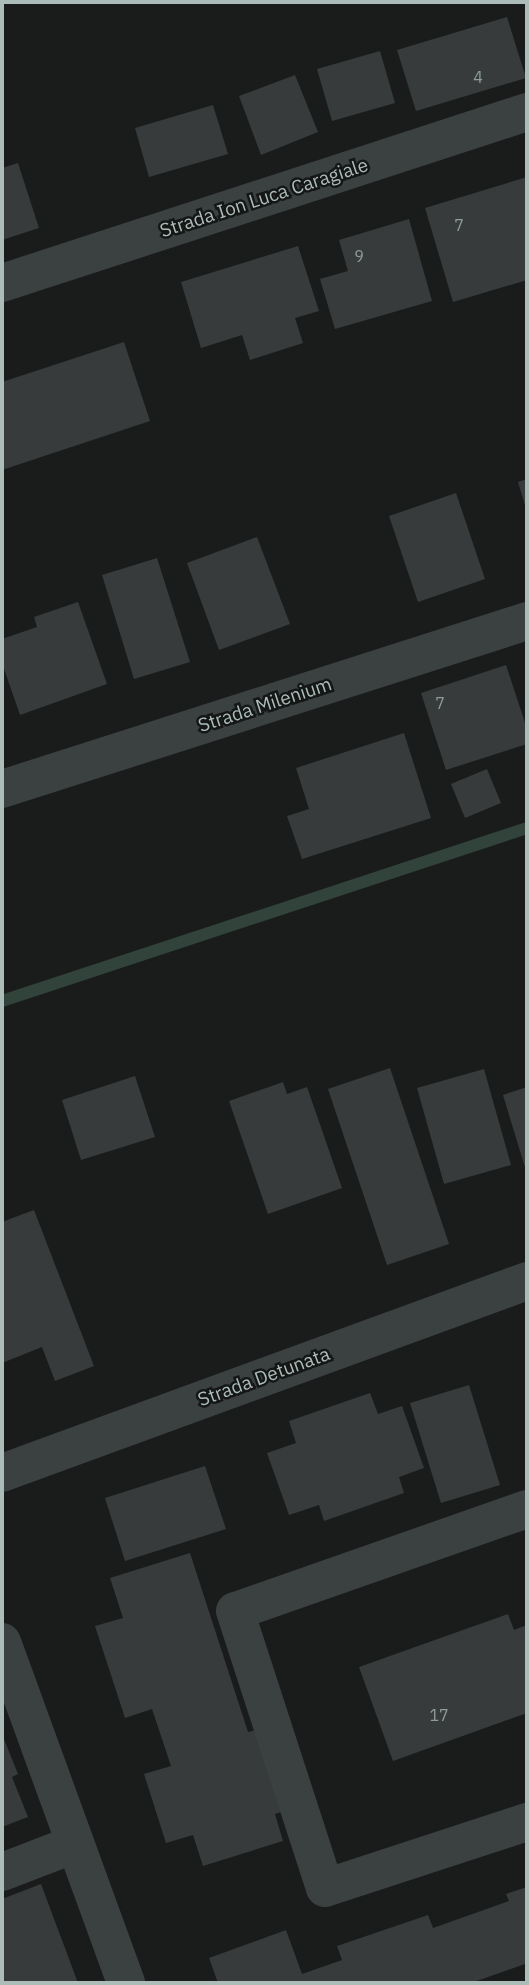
<!DOCTYPE html>
<html>
<head>
<meta charset="utf-8">
<style>
	body { margin:0 }
	#map { position:relative; width:529px; height:1985px; overflow:hidden; background:#1a1c1c; font-family:"IBM Plex Sans",sans-serif }
	div>[style] { position:absolute }
	.stream>* { height:12px; margin:-6px; padding:0 6px; transform-origin:6px; border-radius:6px; background:#31433a }
	.building>* { inset:0; background:#373b3b }
	.street>* { height:38px; margin:-19px; padding:0 19px; transform-origin:19px; border-radius:19px; background:#3b4141 }
	span { translate:-50% -50%; white-space:nowrap; text-align:center; line-height:1.15; -webkit-text-stroke:5px #151717; paint-order:stroke }
	.number-label { font-size:16px; color:#8f9c99 }
	.number-label span { -webkit-text-stroke-width:0 }
	.street-label { font-size:19px; color:#acbcb8 }
	.frame { position:absolute; inset:0; border:4px solid #acbcb8; pointer-events:none }
</style>
</head>
<body>
<div id="map">
	<div class="stream">
		<i style="left:2px;top:1001px;width:553px;rotate:-18.24deg"></i>
	</div>
	<div class="building">
		<i style="clip-path:polygon(507px 17px,526px 78px,416px 111px,397px 50px)"></i>
		<i style="clip-path:polygon(380px 51px,395px 103px,332px 121px,317px 69px)"></i>
		<i style="clip-path:polygon(295px 75px,318px 132px,261px 155px,239px 96px)"></i>
		<i style="clip-path:polygon(213px 105px,228px 154px,149px 177px,135px 128px)"></i>
		<i style="clip-path:polygon(18px 163px,39px 228px,2px 240px,2px 168px)"></i>
		<i style="clip-path:polygon(527px 177px,527px 280px,453px 302px,425px 208px)"></i>
		<i style="clip-path:polygon(409px 219px,432px 301px,335px 329px,320px 279px,348px 271px,339px 240px)"></i>
		<i style="clip-path:polygon(298px 246px,319px 311px,295px 318px,303px 343px,250px 360px,242px 335px,201px 348px,181px 282px)"></i>
		<i style="clip-path:polygon(124px 342px,150px 421px,2px 470px,2px 382px)"></i>
		<i style="clip-path:polygon(527px 479px,527px 512px,518px 482px)"></i>
		<i style="clip-path:polygon(456px 493px,485px 579px,418px 602px,389px 516px)"></i>
		<i style="clip-path:polygon(257px 537px,290px 624px,219px 650px,187px 563px)"></i>
		<i style="clip-path:polygon(157px 558px,190px 662px,134px 679px,102px 575px)"></i>
		<i style="clip-path:polygon(78px 602px,107px 684px,20px 715px,2px 663px,2px 639px,37px 627px,34px 617px)"></i>
		<i style="clip-path:polygon(506px 665px,527px 729px,527px 744px,446px 770px,421px 693px)"></i>
		<i style="clip-path:polygon(404px 733px,431px 818px,302px 859px,287px 816px,309px 809px,296px 768px)"></i>
		<i style="clip-path:polygon(487px 769px,501px 803px,465px 818px,451px 784px)"></i>
		<i style="clip-path:polygon(390px 1068px,449px 1244px,387px 1265px,328px 1089px)"></i>
		<i style="clip-path:polygon(484px 1069px,511px 1165px,444px 1184px,417px 1088px)"></i>
		<i style="clip-path:polygon(135px 1076px,155px 1137px,81px 1160px,62px 1100px)"></i>
		<i style="clip-path:polygon(283px 1082px,287px 1094px,307px 1087px,342px 1188px,268px 1214px,229px 1101px)"></i>
		<i style="clip-path:polygon(527px 1087px,527px 1174px,503px 1095px)"></i>
		<i style="clip-path:polygon(34px 1210px,94px 1366px,55px 1381px,42px 1347px,2px 1363px,2px 1222px)"></i>
		<i style="clip-path:polygon(469px 1385px,500px 1485px,441px 1503px,410px 1403px)"></i>
		<i style="clip-path:polygon(370px 1393px,378px 1414px,402px 1406px,424px 1468px,399px 1477px,404px 1493px,324px 1521px,319px 1505px,289px 1515px,267px 1453px,296px 1443px,289px 1421px)"></i>
		<i style="clip-path:polygon(205px 1466px,226px 1529px,125px 1561px,105px 1498px)"></i>
		<i style="clip-path:polygon(190px 1553px,248px 1732px,261px 1729px,287px 1810px,275px 1814px,283px 1841px,203px 1866px,193px 1835px,166px 1843px,144px 1774px,171px 1766px,152px 1709px,125px 1718px,95px 1626px,123px 1618px,110px 1578px)"></i>
		<i style="clip-path:polygon(508px 1614px,514px 1630px,527px 1625px,527px 1713px,393px 1761px,359px 1667px)"></i>
		<i style="clip-path:polygon(2px 1734px,18px 1774px,12px 1777px,28px 1817px,2px 1827px)"></i>
		<i style="clip-path:polygon(41px 1884px,78px 1983px,2px 1983px,2px 1899px)"></i>
		<i style="clip-path:polygon(527px 1887px,527px 1971px,525px 1964px,471px 1983px,218px 1983px,209px 1958px,286px 1930px,302px 1974px,342px 1960px,337px 1946px,428px 1915px,433px 1928px,509px 1901px,506px 1894px)"></i>
	</div>
	<div class="street">
		<i style="left:2px;top:283px;width:552px;rotate:-18.04deg"></i>
		<i style="left:2px;top:789px;width:551px;rotate:-17.74deg"></i>
		<i style="left:2px;top:1473px;width:559px;rotate:-20.09deg"></i>
		<i style="left:527px;top:1509px;width:309px;rotate:160.7deg"></i>
		<i style="left:235px;top:1611px;width:291px;rotate:72deg"></i>
		<i style="left:325px;top:1888px;width:213px;rotate:-18.1deg"></i>
		<i style="left:2px;top:1642px;width:363px;rotate:70deg"></i>
		<i style="left:2px;top:1872px;width:78px;rotate:-21deg"></i>
	</div>
	<div class="number-label">
		<span style="left:478px;top:77px">4</span>
		<span style="left:459px;top:225px">7</span>
		<span style="left:359px;top:256px">9</span>
		<span style="left:440px;top:703px">7</span>
		<span style="left:439px;top:1715px">17</span>
	</div>
	<div class="street-label">
		<span style="left:264px;top:198px;rotate:-18deg">Strada Ion Luca Caragiale</span>
		<span style="left:265px;top:705px;rotate:-18deg">Strada Milenium</span>
		<span style="left:264px;top:1377px;rotate:-20deg">Strada Detunata</span>
	</div>
	<div class="frame"></div>
</div>
</body>
</html>
